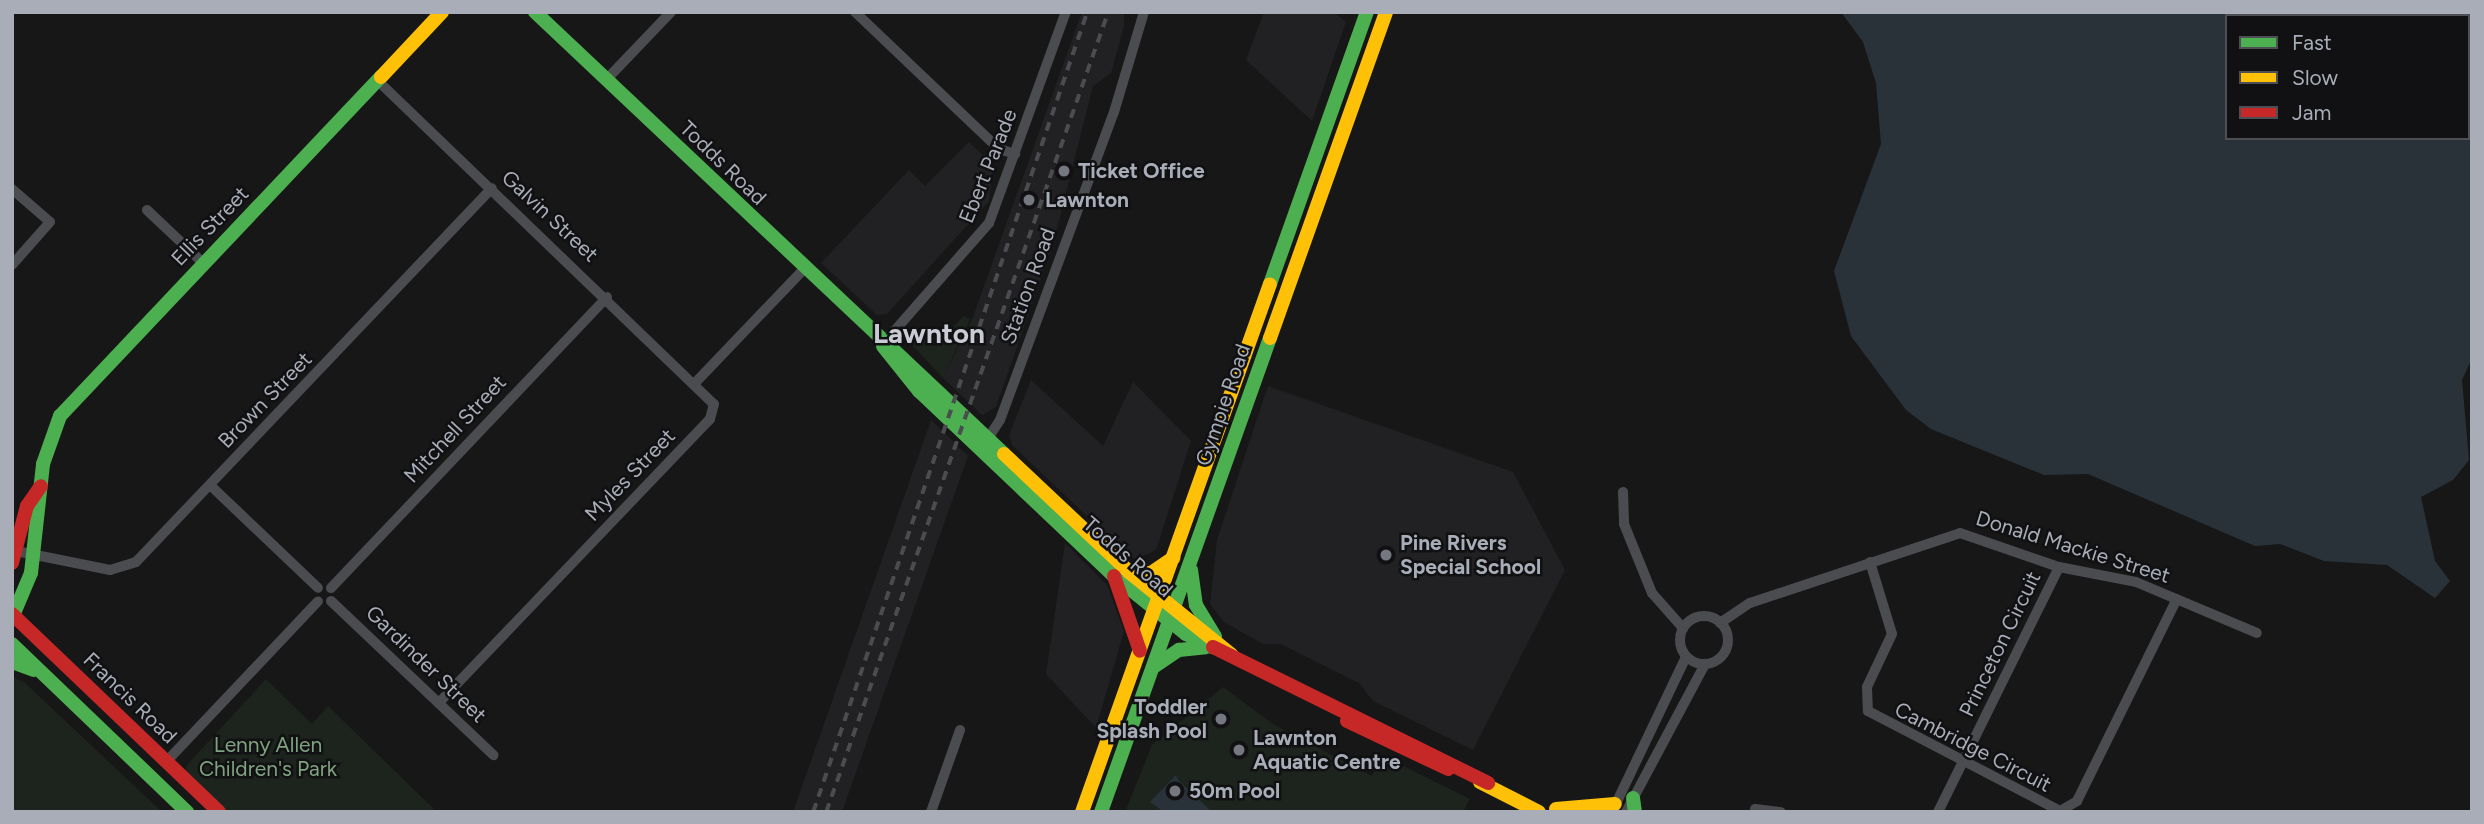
<!DOCTYPE html>
<html>
<head>
<meta charset="utf-8">
<style>
	body { margin:0 }
	#map { position:relative; width:2484px; height:824px; overflow:hidden; background:#171717; font-family:Figtree,sans-serif }
	div>[style] { position:absolute }
	.built>* { inset:0; background:#212123 }
	.green>* { inset:0; background:#1d241e }
	.water>* { inset:0; background:#2a3239 }
	.street>* { height:10px; margin:-5px; padding:0 5px; transform-origin:5px; border-radius:5px; background:#4b4c50 }
	.street>.ring { margin:-5px; padding:0; box-sizing:content-box; background:none; border:10px solid #4b4c50; border-radius:50% }
	.fast>* { height:14px; margin:-7px; padding:0 7px; transform-origin:7px; border-radius:7px; background:#4caf50 }
	.slow>* { height:14px; margin:-7px; padding:0 7px; transform-origin:7px; border-radius:7px; background:#ffc107 }
	.jam>* { height:14px; margin:-7px; padding:0 7px; transform-origin:7px; border-radius:7px; background:#c62828 }
	.rail>* { height:3.5px; margin-top:-1.75px; transform-origin:0; background:repeating-linear-gradient(90deg,#4b4c4f 0 9px,transparent 0 16px) }
	.dots>* { width:19px; height:19px; translate:-50% -50%; box-sizing:border-box; border:4px solid #111113; border-radius:50% }
	span { translate:-50% -50%; white-space:nowrap; text-align:center; line-height:1.15; -webkit-text-stroke:5px #111113; paint-order:stroke }
	.street-label { font-size:21px; color:#a8adb8 }
	.poi-label { font-size:21px; color:#a8adb8; font-weight:700 }
	.left { translate:0 -50%; text-align:left }
	.right { translate:-100% -50%; text-align:right }
	.park-label { font-size:21px; color:#7fa381 }
	.district-label { font-size:28px; color:#c9ccd4; font-weight:700 }
	.frame { position:absolute; inset:0; border:14px solid #a8adb8; pointer-events:none }
	.legend { position:absolute; left:2225px; top:14px; width:245px; height:126px; box-sizing:border-box; background:#111113; border:2px solid #4d4f55; margin:0; padding:9px 12px; list-style:none; font-size:21px; color:#a8adb8 }
	.legend li { display:flex; align-items:center; gap:14px; height:35px }
	.legend b { width:35px; border:2px solid #4d4f55 }
</style>
</head>
<body>
<div id="map">
	<div class="built">
		<i style="clip-path:polygon(1082px 12px,1124px 12px,1124px 27px,1111px 73px,1093px 86px,1054px 241px,996px 407px,982px 415px,943px 378px,973px 317px)"></i>
		<i style="clip-path:polygon(1264px 12px,1334px 12px,1346px 22px,1312px 121px,1246px 60px)"></i>
		<i style="clip-path:polygon(969px 142px,993px 165px,989px 201px,887px 314px,877px 315px,821px 263px,909px 170px,925px 186px)"></i>
		<i style="clip-path:polygon(1031px 380px,1103px 446px,1133px 382px,1191px 441px,1156px 550px,1137px 559px,1129px 556px,1012px 445px,1009px 435px)"></i>
		<i style="clip-path:polygon(1268px 386px,1513px 472px,1565px 570px,1473px 750px,1373px 701px,1359px 683px,1281px 644px,1263px 644px,1224px 622px,1210px 604px,1217px 540px)"></i>
		<i style="clip-path:polygon(931px 420px,968px 456px,842px 812px,793px 812px)"></i>
		<i style="clip-path:polygon(1065px 543px,1107px 585px,1124px 631px,1096px 728px,1046px 674px)"></i>
	</div>
	<div class="green">
		<i style="clip-path:polygon(964px 316px,970px 319px,943px 378px,910px 343px,923px 329px,950px 330px)"></i>
		<i style="clip-path:polygon(14px 678px,24px 682px,162px 812px,12px 812px)"></i>
		<i style="clip-path:polygon(266px 679px,312px 724px,328px 706px,437px 812px,223px 812px,188px 781px,186px 766px)"></i>
		<i style="clip-path:polygon(1223px 687px,1273px 724px,1372px 776px,1383px 756px,1470px 799px,1463px 812px,1125px 812px,1152px 745px)"></i>
	</div>
	<div class="water">
		<i style="clip-path:polygon(evenodd,1841px 12px,2472px 12px,2472px 358px,2462px 380px,2469px 460px,2453px 480px,2421px 497px,2435px 561px,2450px 581px,2435px 598px,2387px 565px,2324px 561px,2280px 544px,2255px 546px,2088px 474px,2044px 475px,1931px 429px,1906px 410px,1851px 336px,1834px 271px,1881px 144px,1876px 83px,1863px 42px,1841px 12px,2227px 16px,2468px 16px,2468px 138px,2227px 138px,2227px 16px)"></i>
		<i style="clip-path:polygon(1176px 775px,1178px 780px,1212px 812px,1164px 812px,1150px 802px)"></i>
	</div>
	<div class="street">
		<i style="left:855px;top:12px;width:199px;rotate:43.6deg"></i>
		<i style="left:999px;top:149px;width:17px;rotate:17deg"></i>
		<i style="left:377px;top:80px;width:467px;rotate:43.9deg"></i>
		<i style="left:714px;top:404px;width:16px;rotate:105deg"></i>
		<i style="left:710px;top:419px;width:393px;rotate:133.7deg"></i>
		<i style="left:606px;top:80px;width:94px;rotate:-46.3deg"></i>
		<i style="left:12px;top:189px;width:50px;rotate:41deg"></i>
		<i style="left:50px;top:222px;width:57px;rotate:131.5deg"></i>
		<i style="left:147px;top:210px;width:77px;rotate:43.4deg"></i>
		<i style="left:883px;top:344px;width:161px;rotate:-48.8deg"></i>
		<i style="left:989px;top:223px;width:225px;rotate:-70deg"></i>
		<i style="left:696px;top:382px;width:156px;rotate:-46.3deg"></i>
		<i style="left:985px;top:443px;width:27px;rotate:-57deg"></i>
		<i style="left:1000px;top:420px;width:328px;rotate:-69.7deg"></i>
		<i style="left:1114px;top:112px;width:104px;rotate:-73.3deg"></i>
		<i style="left:210px;top:485px;width:149px;rotate:43.6deg"></i>
		<i style="left:1623px;top:492px;width:32px;rotate:88deg"></i>
		<i style="left:1624px;top:524px;width:74px;rotate:67.9deg"></i>
		<i style="left:1652px;top:593px;width:47px;rotate:48.5deg"></i>
		<i style="left:16px;top:551px;width:96px;rotate:11.4deg"></i>
		<i style="left:110px;top:570px;width:27px;rotate:-17deg"></i>
		<i style="left:136px;top:562px;width:516px;rotate:-46.41deg"></i>
		<i style="left:1870px;top:562px;width:75px;rotate:73deg"></i>
		<i style="left:1892px;top:634px;width:59px;rotate:115.3deg"></i>
		<i style="left:1867px;top:687px;width:24px;rotate:88deg"></i>
		<i style="left:1868px;top:711px;width:216px;rotate:27.5deg"></i>
		<i style="left:2060px;top:811px;width:20px;rotate:-30deg"></i>
		<i style="left:2077px;top:801px;width:225px;rotate:-63.7deg"></i>
		<i style="left:331px;top:588px;width:401px;rotate:-46.5deg"></i>
		<i style="left:331px;top:601px;width:224px;rotate:43.5deg"></i>
		<i class="ring" style="left:1680px;top:616px;width:38px;height:38px"></i>
		<i style="left:1720px;top:623px;width:36px;rotate:-34deg"></i>
		<i style="left:1750px;top:603px;width:221px;rotate:-18.4deg"></i>
		<i style="left:1960px;top:533px;width:105px;rotate:19deg"></i>
		<i style="left:2059px;top:567px;width:78px;rotate:11deg"></i>
		<i style="left:2136px;top:582px;width:131px;rotate:22.9deg"></i>
		<i style="left:166px;top:762px;width:221px;rotate:-46.6deg"></i>
		<i style="left:1755px;top:809px;width:26px;rotate:7deg"></i>
		<i style="left:931px;top:812px;width:87px;rotate:-70.5deg"></i>
		<i style="left:1612px;top:812px;width:172px;rotate:-64.5deg"></i>
		<i style="left:1626px;top:812px;width:168px;rotate:-61.9deg"></i>
		<i style="left:1938px;top:812px;width:273px;rotate:-63.7deg"></i>
	</div>
	<div class="fast">
		<i style="left:535px;top:12px;width:644px;rotate:43.3deg"></i>
		<i style="left:1270px;top:284px;width:289px;rotate:-70.4deg"></i>
		<i style="left:883px;top:346px;width:58px;rotate:51.3deg"></i>
		<i style="left:919px;top:391px;width:269px;rotate:43.5deg"></i>
		<i style="left:1114px;top:576px;width:92px;rotate:38.9deg"></i>
		<i style="left:1186px;top:634px;width:30px;rotate:26deg"></i>
		<i style="left:1191px;top:570px;width:35px;rotate:82deg"></i>
		<i style="left:1196px;top:605px;width:37px;rotate:59deg"></i>
		<i style="left:12px;top:618px;width:49px;rotate:-67.1deg"></i>
		<i style="left:31px;top:573px;width:110px;rotate:-83.7deg"></i>
		<i style="left:43px;top:464px;width:51px;rotate:-70.5deg"></i>
		<i style="left:60px;top:416px;width:467px;rotate:-46.6deg"></i>
		<i style="left:12px;top:644px;width:243px;rotate:43.8deg"></i>
		<i style="left:12px;top:662px;width:23px;rotate:20deg"></i>
		<i style="left:1155px;top:666px;width:29px;rotate:-34deg"></i>
		<i style="left:1179px;top:650px;width:27px;rotate:-6deg"></i>
		<i style="left:1633px;top:798px;width:14px;rotate:82deg"></i>
		<i style="left:1101px;top:812px;width:503px;rotate:-70.38deg"></i>
	</div>
	<div class="slow">
		<i style="left:381px;top:77px;width:89px;rotate:-46.8deg"></i>
		<i style="left:1270px;top:338px;width:346px;rotate:-70.4deg"></i>
		<i style="left:1004px;top:454px;width:172px;rotate:43.3deg"></i>
		<i style="left:1129px;top:572px;width:132px;rotate:38.9deg"></i>
		<i style="left:1129px;top:572px;width:22px;rotate:3deg"></i>
		<i style="left:1151px;top:573px;width:27px;rotate:-34deg"></i>
		<i style="left:1480px;top:782px;width:66px;rotate:27deg"></i>
		<i style="left:1556px;top:809px;width:59px;rotate:-4.8deg"></i>
		<i style="left:1082px;top:812px;width:560px;rotate:-70.4deg"></i>
	</div>
	<div class="jam">
		<i style="left:12px;top:563px;width:59px;rotate:-75.3deg"></i>
		<i style="left:27px;top:506px;width:24px;rotate:-55deg"></i>
		<i style="left:1114px;top:576px;width:79px;rotate:70.9deg"></i>
		<i style="left:12px;top:614px;width:286px;rotate:43.7deg"></i>
		<i style="left:1213px;top:647px;width:307px;rotate:26.3deg"></i>
		<i style="left:1347px;top:721px;width:112px;rotate:25.4deg"></i>
	</div>
	<div class="rail">
		<i style="left:813px;top:812px;width:846px;rotate:-71.09deg"></i>
		<i style="left:826px;top:812px;width:848px;rotate:-70.58deg"></i>
	</div>
	<div class="dots">
		<i style="left:1064px;top:171px;background:#757880"></i>
		<i style="left:1029px;top:200px;background:#757880"></i>
		<i style="left:1386px;top:555px;background:#757880"></i>
		<i style="left:1221px;top:719px;background:#757880"></i>
		<i style="left:1239px;top:750px;background:#757880"></i>
		<i style="left:1175px;top:791px;background:#757880"></i>
	</div>
	<div class="street-label">
		<span style="left:723px;top:163px;rotate:44deg">Todds Road</span>
		<span style="left:988px;top:166px;rotate:-68deg">Ebert Parade</span>
		<span style="left:550px;top:216px;rotate:43deg">Galvin Street</span>
		<span style="left:210px;top:226px;rotate:-46deg">Ellis Street</span>
		<span style="left:1028px;top:286px;rotate:-70deg">Station Road</span>
		<span style="left:265px;top:400px;rotate:-46deg">Brown Street</span>
		<span style="left:1223px;top:405px;rotate:-71deg">Gympie Road</span>
		<span style="left:455px;top:429px;rotate:-47deg">Mitchell Street</span>
		<span style="left:630px;top:475px;rotate:-46deg">Myles Street</span>
		<span style="left:2073px;top:547px;rotate:17deg">Donald Mackie Street</span>
		<span style="left:1128px;top:557px;rotate:41deg">Todds Road</span>
		<span style="left:2000px;top:644px;rotate:-64deg">Princeton Circuit</span>
		<span style="left:426px;top:664px;rotate:44deg">Gardinder Street</span>
		<span style="left:130px;top:698px;rotate:44deg">Francis Road</span>
		<span style="left:1973px;top:747px;rotate:27deg">Cambridge Circuit</span>
	</div>
	<div class="poi-label">
		<span class="left" style="left:1078px;top:171px">Ticket Office</span>
		<span class="left" style="left:1045px;top:200px">Lawnton</span>
		<span class="left" style="left:1400px;top:555px">Pine Rivers<br>Special School</span>
		<span class="right" style="left:1207px;top:719px">Toddler<br>Splash Pool</span>
		<span class="left" style="left:1253px;top:750px">Lawnton<br>Aquatic Centre</span>
		<span class="left" style="left:1189px;top:791px">50m Pool</span>
	</div>
	<div class="park-label">
		<span style="left:268px;top:757px">Lenny Allen<br>Children's Park</span>
	</div>
	<div class="district-label">
		<span style="left:929px;top:333px">Lawnton</span>
	</div>
	<div class="frame"></div>
	<ul class="legend">
	<li><b style="height:9px;background:#4caf50"></b>Fast</li>
	<li><b style="height:9px;background:#ffc107"></b>Slow</li>
	<li><b style="height:9px;background:#c62828"></b>Jam</li>
	</ul>
</div>
</body>
</html>
